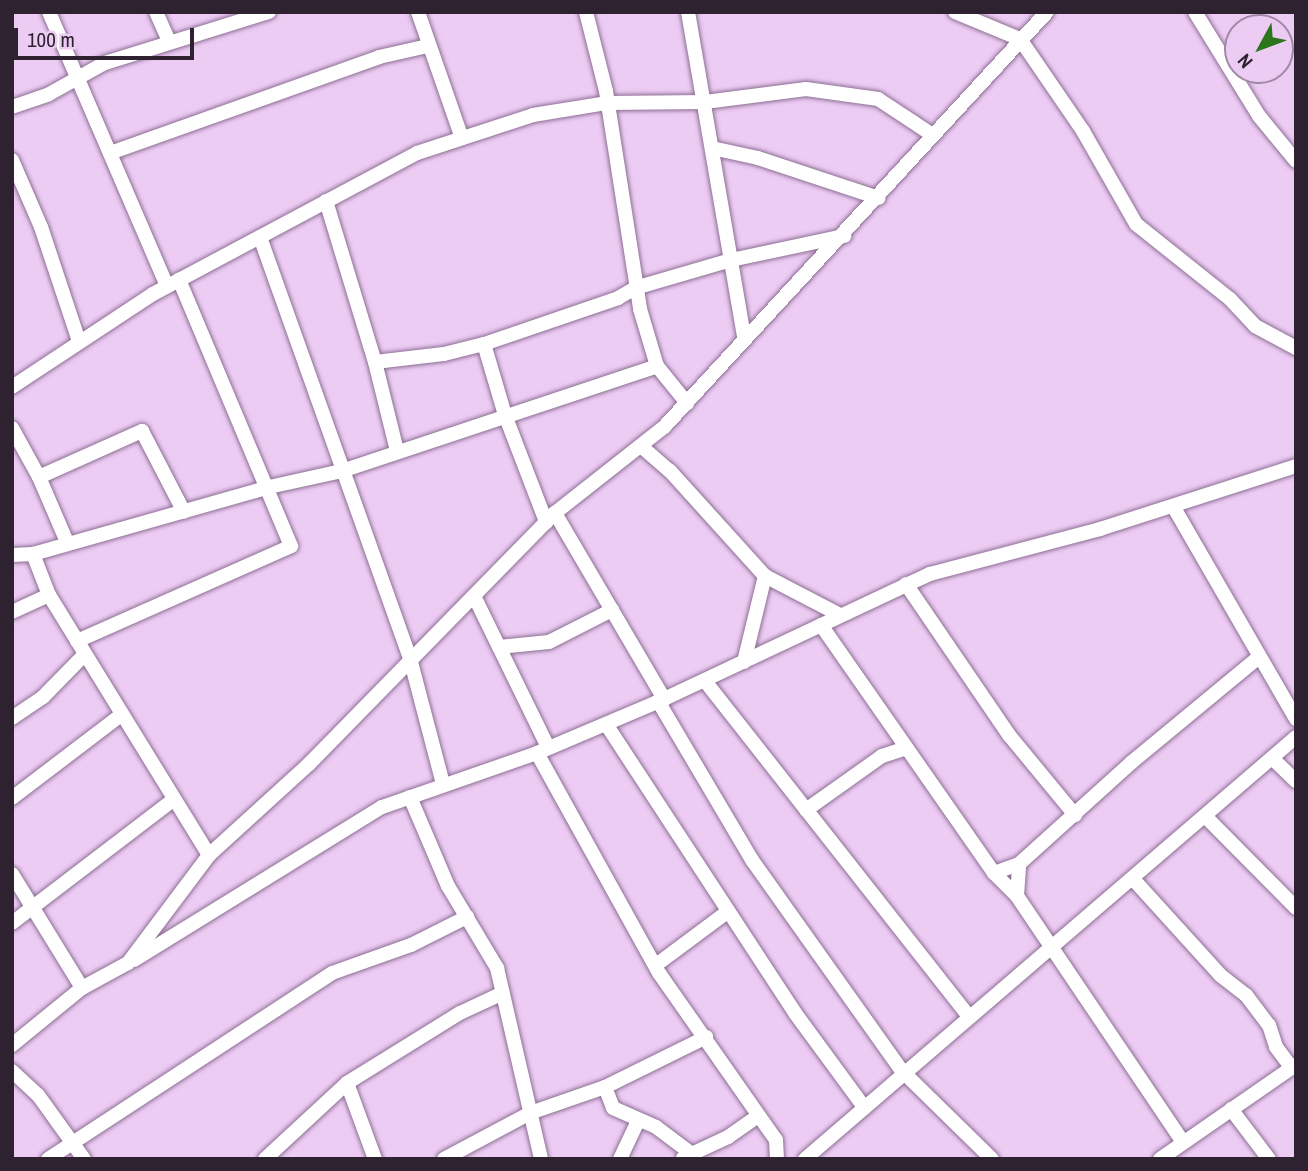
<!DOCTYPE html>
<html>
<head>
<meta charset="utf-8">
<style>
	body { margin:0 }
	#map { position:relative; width:1308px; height:1171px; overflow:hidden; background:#edccf4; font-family:"Archivo Narrow",sans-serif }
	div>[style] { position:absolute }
	.roads { filter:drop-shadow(0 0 2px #8d6f94) drop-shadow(0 0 2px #8d6f94) }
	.street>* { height:14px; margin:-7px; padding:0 7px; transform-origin:7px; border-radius:7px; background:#fff }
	span { translate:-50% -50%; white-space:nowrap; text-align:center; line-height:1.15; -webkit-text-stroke:5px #edccf4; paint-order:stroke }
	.frame { position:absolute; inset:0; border:14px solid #2e2130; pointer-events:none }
	.north { position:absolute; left:1224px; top:14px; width:70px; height:70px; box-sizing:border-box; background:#edccf4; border:2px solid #a188a6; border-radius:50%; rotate:229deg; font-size:19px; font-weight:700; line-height:28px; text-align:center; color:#2e2130 }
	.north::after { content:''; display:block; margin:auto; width:24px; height:32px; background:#2c751a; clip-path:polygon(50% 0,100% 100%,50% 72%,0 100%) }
	.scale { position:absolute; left:14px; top:28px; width:180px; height:32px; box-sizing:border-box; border:4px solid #2e2130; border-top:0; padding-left:9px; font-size:21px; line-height:24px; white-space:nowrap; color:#2e2130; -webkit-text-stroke:5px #edccf4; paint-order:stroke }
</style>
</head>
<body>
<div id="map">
	<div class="roads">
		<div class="street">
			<i style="left:49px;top:12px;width:298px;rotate:66.7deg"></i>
			<i style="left:156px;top:12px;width:32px;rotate:66deg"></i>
			<i style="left:418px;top:12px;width:133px;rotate:70.8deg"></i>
			<i style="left:586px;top:12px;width:81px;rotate:75.8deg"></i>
			<i style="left:606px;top:91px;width:221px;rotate:81.1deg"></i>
			<i style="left:640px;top:309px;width:59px;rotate:73.4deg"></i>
			<i style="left:657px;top:366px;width:48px;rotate:51deg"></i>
			<i style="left:688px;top:12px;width:329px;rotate:80.2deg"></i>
			<i style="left:955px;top:12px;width:70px;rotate:22.6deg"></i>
			<i style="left:1020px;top:39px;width:112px;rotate:55.6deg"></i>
			<i style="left:1083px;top:131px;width:107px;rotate:60.3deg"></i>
			<i style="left:1136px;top:224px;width:120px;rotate:38.6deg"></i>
			<i style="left:1230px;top:299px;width:37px;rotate:47deg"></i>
			<i style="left:1255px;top:326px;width:47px;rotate:28.2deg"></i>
			<i style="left:1195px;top:12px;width:122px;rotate:58.4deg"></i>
			<i style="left:1259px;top:116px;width:58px;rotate:50.6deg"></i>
			<i style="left:12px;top:107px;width:39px;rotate:-19deg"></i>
			<i style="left:49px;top:94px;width:64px;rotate:-29deg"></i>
			<i style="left:105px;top:63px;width:172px;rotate:-17.3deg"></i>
			<i style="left:712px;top:148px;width:47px;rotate:12.3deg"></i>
			<i style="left:758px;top:158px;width:127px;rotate:18.3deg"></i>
			<i style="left:110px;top:153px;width:286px;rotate:-19.6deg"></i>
			<i style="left:379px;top:57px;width:50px;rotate:-12.7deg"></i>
			<i style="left:12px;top:160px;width:73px;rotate:66.6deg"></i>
			<i style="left:41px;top:227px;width:120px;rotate:71.6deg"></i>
			<i style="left:326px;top:201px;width:168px;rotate:73.1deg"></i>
			<i style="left:375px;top:362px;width:92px;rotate:76.1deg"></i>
			<i style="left:260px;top:237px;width:451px;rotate:70.4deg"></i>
			<i style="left:411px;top:662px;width:126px;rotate:75.3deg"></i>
			<i style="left:484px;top:344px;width:74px;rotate:73.5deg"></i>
			<i style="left:505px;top:415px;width:115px;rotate:69deg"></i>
			<i style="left:375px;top:362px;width:69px;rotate:-6.6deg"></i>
			<i style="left:444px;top:354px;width:41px;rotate:-14deg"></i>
			<i style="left:484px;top:344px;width:142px;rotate:-18.9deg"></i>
			<i style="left:618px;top:298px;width:20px;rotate:-30deg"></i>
			<i style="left:635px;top:288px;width:100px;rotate:-16.3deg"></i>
			<i style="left:731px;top:260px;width:116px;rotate:-12deg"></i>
			<i style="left:12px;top:387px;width:169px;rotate:-33.4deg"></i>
			<i style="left:153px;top:294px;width:299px;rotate:-28.1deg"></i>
			<i style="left:417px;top:153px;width:122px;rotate:-18.1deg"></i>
			<i style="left:533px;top:115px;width:74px;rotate:-9.3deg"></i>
			<i style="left:606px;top:103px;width:99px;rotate:-0.6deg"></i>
			<i style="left:705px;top:102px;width:102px;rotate:-7.3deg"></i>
			<i style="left:806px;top:89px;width:73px;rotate:7.9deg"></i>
			<i style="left:878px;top:99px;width:64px;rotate:33.4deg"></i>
			<i style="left:12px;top:428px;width:56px;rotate:61.1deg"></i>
			<i style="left:39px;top:477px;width:71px;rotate:66.7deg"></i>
			<i style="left:642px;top:447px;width:37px;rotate:41deg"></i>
			<i style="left:670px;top:471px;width:142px;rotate:47.9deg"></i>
			<i style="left:765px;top:576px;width:85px;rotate:27.5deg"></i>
			<i style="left:39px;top:477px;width:113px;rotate:-24.1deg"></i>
			<i style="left:142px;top:431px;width:91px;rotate:62.6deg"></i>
			<i style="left:1173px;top:506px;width:246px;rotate:60deg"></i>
			<i style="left:555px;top:513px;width:216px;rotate:59.6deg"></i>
			<i style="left:33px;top:554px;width:245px;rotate:-15.8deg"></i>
			<i style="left:269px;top:487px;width:75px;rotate:-12.4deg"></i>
			<i style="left:342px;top:471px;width:332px;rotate:-18.4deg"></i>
			<i style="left:12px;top:555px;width:21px;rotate:-3deg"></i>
			<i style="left:33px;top:554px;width:44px;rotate:68.7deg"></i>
			<i style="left:49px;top:595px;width:305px;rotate:58.4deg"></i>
			<i style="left:906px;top:584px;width:183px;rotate:55.7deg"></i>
			<i style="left:1009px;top:735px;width:104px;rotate:50.5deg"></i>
			<i style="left:475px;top:598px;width:166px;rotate:63.9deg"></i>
			<i style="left:12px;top:612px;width:41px;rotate:-24.7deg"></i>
			<i style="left:821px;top:625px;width:302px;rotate:55.1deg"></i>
			<i style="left:994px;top:873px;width:33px;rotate:45deg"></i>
			<i style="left:1017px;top:896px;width:297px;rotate:56deg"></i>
			<i style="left:77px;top:641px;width:234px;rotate:-23.9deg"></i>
			<i style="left:291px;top:546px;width:289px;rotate:-112.8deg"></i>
			<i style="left:499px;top:647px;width:50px;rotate:-5.7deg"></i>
			<i style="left:549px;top:642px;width:71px;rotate:-26.9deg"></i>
			<i style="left:744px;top:662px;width:89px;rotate:-76.3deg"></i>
			<i style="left:705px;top:681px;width:427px;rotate:51.8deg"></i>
			<i style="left:658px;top:701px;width:185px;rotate:59.4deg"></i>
			<i style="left:752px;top:860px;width:259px;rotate:54.6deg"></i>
			<i style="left:902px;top:1071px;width:126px;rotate:44.4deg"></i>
			<i style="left:12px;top:718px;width:37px;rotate:-34deg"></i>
			<i style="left:43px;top:697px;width:60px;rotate:-45.7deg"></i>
			<i style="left:606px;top:724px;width:345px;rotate:56.8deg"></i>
			<i style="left:795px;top:1013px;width:117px;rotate:53.7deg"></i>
			<i style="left:537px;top:753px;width:252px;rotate:61deg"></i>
			<i style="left:659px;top:973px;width:204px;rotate:55deg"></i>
			<i style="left:776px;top:1140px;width:19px;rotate:87deg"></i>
			<i style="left:1272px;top:758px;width:33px;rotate:44deg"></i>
			<i style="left:410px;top:797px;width:97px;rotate:66.9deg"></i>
			<i style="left:448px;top:886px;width:96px;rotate:59.1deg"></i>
			<i style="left:497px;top:968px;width:196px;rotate:77deg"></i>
			<i style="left:12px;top:798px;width:137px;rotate:-37.3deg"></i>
			<i style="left:806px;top:810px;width:93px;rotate:-35.4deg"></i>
			<i style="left:882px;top:756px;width:25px;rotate:-18deg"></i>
			<i style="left:1206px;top:817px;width:128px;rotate:45.3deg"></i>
			<i style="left:994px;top:873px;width:27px;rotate:-20deg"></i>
			<i style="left:1019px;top:864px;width:152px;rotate:-42.1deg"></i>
			<i style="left:1132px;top:762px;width:165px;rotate:-39.6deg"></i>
			<i style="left:12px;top:874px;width:134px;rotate:58.4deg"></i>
			<i style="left:1134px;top:880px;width:128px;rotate:47.8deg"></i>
			<i style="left:1220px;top:975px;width:33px;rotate:38deg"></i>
			<i style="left:1246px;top:995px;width:38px;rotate:53deg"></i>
			<i style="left:1269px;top:1025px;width:23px;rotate:72deg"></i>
			<i style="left:1276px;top:1047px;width:25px;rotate:53deg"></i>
			<i style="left:1017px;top:896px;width:32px;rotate:-86deg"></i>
			<i style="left:12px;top:923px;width:203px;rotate:-37.4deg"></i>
			<i style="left:134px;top:960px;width:291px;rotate:-31.7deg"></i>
			<i style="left:382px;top:807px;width:164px;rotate:-19.2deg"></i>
			<i style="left:537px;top:753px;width:138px;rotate:-23deg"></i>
			<i style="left:664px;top:699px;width:294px;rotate:-25.2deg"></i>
			<i style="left:930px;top:574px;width:176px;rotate:-14.8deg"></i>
			<i style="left:1100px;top:529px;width:206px;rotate:-17.8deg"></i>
			<i style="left:656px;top:965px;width:89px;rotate:-36.7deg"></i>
			<i style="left:12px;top:1045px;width:90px;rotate:-39.2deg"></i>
			<i style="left:82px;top:988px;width:52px;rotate:-28.5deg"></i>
			<i style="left:128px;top:963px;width:135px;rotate:-53.1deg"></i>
			<i style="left:209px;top:855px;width:135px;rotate:-42.3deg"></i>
			<i style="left:309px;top:764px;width:351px;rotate:-45.6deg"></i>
			<i style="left:555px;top:513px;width:140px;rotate:-38.3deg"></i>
			<i style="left:665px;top:426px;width:563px;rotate:-47.3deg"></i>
			<i style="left:12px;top:1071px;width:35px;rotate:43deg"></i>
			<i style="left:38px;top:1095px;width:79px;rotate:54.3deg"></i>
			<i style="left:347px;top:1083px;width:81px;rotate:69.8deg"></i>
			<i style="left:605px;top:1087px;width:22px;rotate:69deg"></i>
			<i style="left:613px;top:1108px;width:47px;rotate:23.8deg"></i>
			<i style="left:656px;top:1127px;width:45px;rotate:36.9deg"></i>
			<i style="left:1231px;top:1109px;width:63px;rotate:52.8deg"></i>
			<i style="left:683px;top:1158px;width:50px;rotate:-25deg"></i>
			<i style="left:728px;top:1137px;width:37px;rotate:-35deg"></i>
			<i style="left:48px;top:1159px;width:339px;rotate:-33.2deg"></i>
			<i style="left:332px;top:973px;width:84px;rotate:-19.5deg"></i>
			<i style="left:411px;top:945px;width:63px;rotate:-26.6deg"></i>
			<i style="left:265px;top:1159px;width:112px;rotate:-42.8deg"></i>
			<i style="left:347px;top:1083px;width:133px;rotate:-31.8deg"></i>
			<i style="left:460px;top:1013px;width:47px;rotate:-24.9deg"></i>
			<i style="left:444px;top:1159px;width:98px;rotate:-28.1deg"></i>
			<i style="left:530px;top:1113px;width:79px;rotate:-19.1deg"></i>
			<i style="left:605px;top:1087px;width:113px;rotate:-26.3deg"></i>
			<i style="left:620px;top:1159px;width:42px;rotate:-64.7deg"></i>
			<i style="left:805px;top:1159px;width:647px;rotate:-40.68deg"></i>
			<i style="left:1160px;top:1159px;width:165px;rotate:-34.7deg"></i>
		</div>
	</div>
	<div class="frame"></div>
	<div class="north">N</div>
	<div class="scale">100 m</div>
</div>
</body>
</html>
